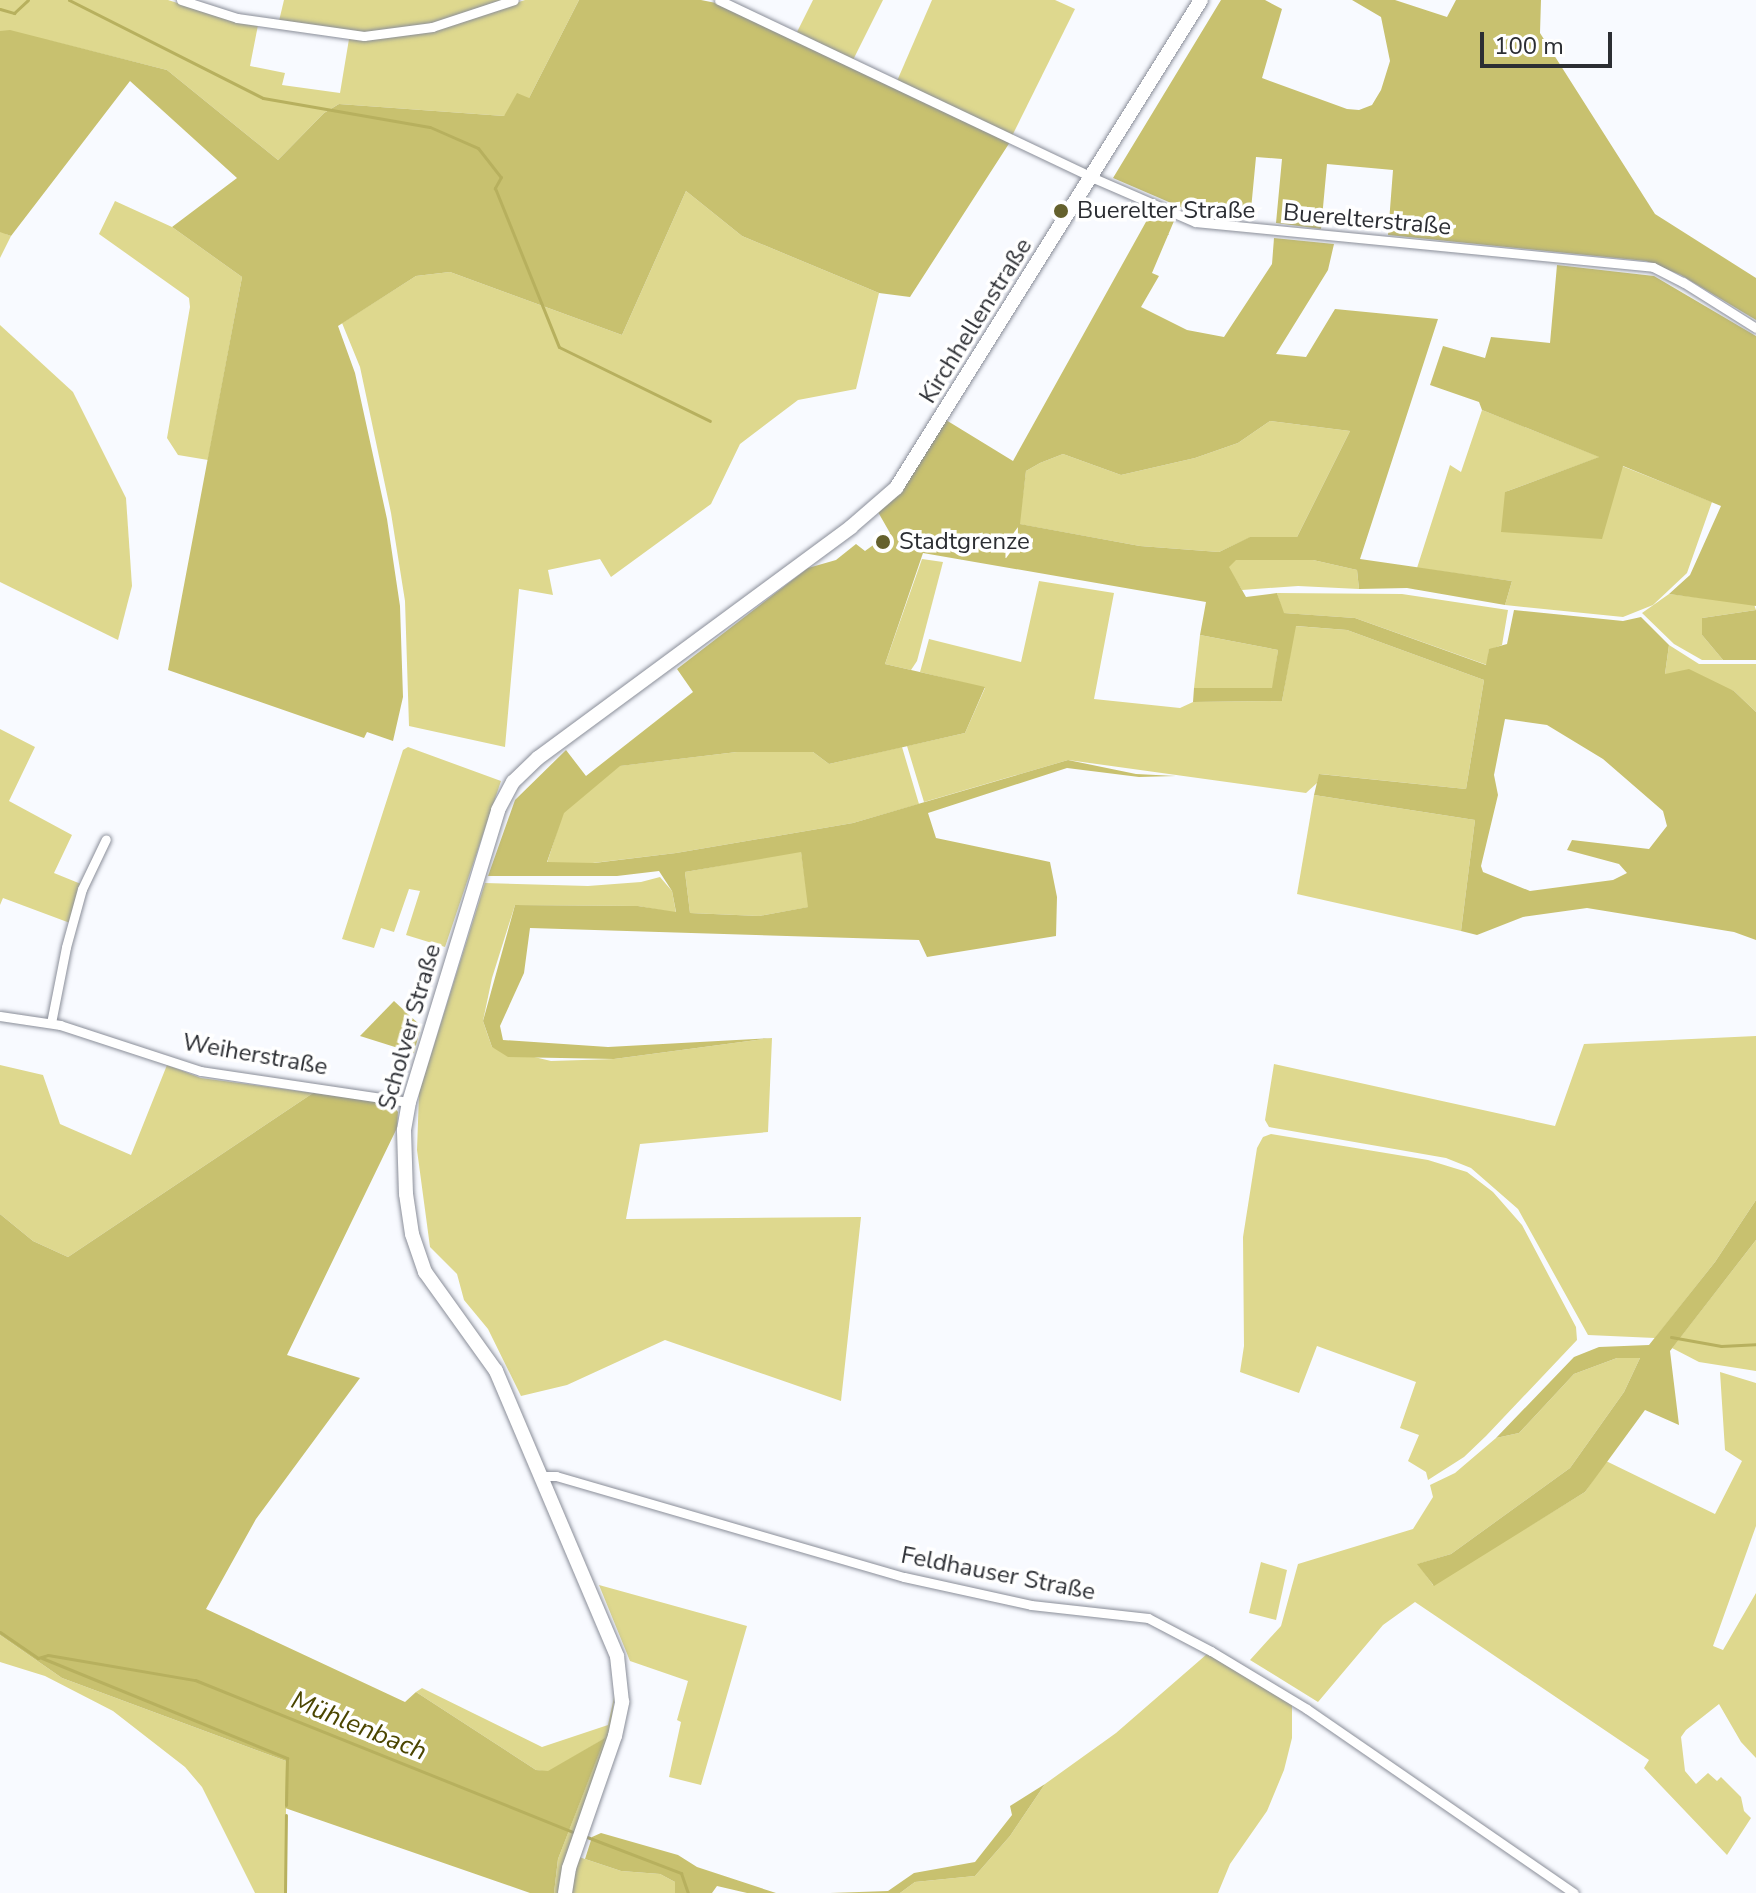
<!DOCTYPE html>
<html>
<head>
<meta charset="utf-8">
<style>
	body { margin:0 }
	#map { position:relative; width:1756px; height:1893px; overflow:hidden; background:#f8faff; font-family:"Nunito Sans",sans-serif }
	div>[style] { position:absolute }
	.green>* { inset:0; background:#ded88e }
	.forest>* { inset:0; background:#c8c16f }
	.stream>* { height:3px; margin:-1.5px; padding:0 1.5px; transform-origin:1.5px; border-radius:1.5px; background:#b7b05e }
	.roads { filter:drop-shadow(0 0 2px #8a8e99) drop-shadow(0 0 2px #8a8e99) }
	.street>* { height:9px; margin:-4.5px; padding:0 4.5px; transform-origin:4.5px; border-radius:4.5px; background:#fff }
	.secondary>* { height:14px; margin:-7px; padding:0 7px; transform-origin:7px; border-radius:7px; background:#fff }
	.dots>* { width:22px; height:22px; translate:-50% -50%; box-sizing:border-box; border:4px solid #fff; border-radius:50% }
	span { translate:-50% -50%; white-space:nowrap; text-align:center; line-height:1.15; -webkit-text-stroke:7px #fff; paint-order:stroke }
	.poi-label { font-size:24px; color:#2c2e33 }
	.left { translate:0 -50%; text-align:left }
	.street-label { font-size:24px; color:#2c2e33 }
	.water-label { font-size:26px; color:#4b4500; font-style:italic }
	.scale { position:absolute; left:1480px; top:32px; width:132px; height:36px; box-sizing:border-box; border:4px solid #2c2e33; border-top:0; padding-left:10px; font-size:24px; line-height:28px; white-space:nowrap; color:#2c2e33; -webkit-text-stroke:6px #fff; paint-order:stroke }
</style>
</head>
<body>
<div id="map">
	<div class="green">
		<i style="clip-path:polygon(0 0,168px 0,237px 22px,258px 25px,250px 66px,285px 73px,282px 85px,340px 93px,349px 39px,436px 29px,525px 0,579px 0,529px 98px,504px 116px,339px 104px,324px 113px,278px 160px,167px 70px,47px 40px,6px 234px,11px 236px,0 258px)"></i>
		<i style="clip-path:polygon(284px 0,502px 0,432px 24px,365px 33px,279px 21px)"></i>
		<i style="clip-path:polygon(813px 0,883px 0,853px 60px,797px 32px)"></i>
		<i style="clip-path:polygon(932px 0,1055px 0,1075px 9px,1012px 136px,897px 81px)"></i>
		<i style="clip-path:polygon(686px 191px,742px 236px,879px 293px,856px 389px,798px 400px,740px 444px,711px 504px,611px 577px,600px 559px,548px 570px,553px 595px,519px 589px,505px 747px,409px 726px,405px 601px,391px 513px,360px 367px,342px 323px,416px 276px,450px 272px,622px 335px)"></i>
		<i style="clip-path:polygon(115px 201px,172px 227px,242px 277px,208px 460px,178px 455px,167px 438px,190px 307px,189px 298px,99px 234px)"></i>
		<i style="clip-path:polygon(0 325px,73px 392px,126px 498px,132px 586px,118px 640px,0 582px)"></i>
		<i style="clip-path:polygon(1482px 410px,1600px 457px,1505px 492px,1622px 466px,1712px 502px,1687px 573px,1653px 605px,1623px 617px,1505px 605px,1512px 581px,1417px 568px,1450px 465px,1461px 472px)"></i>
		<i style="clip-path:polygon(1270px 421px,1350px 431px,1297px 537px,1251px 537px,1219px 552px,1140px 546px,1019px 524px,1026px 471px,1040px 463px,1063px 454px,1121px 475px,1195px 458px,1238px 443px)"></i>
		<i style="clip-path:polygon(922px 559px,943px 562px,917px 661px,911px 670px,885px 664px)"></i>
		<i style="clip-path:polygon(1235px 560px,1313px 560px,1357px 570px,1359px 589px,1298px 586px,1242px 590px,1228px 567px)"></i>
		<i style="clip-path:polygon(1039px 581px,1114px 593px,1094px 699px,1180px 708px,1193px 702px,1282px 701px,1295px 626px,1347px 630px,1484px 680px,1466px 789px,1320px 774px,1317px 783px,1306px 793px,1068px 760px,924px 802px,907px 746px,965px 733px,985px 688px,920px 672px,929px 639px,1021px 662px)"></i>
		<i style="clip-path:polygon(1277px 593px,1402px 594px,1508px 610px,1502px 645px,1489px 650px,1487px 665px,1355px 618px,1283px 613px)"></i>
		<i style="clip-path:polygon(1669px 594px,1754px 604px,1756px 610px,1702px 618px,1702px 635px,1723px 660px,1702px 660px,1674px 644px,1642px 613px)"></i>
		<i style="clip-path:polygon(1200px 635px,1278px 650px,1273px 688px,1194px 688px)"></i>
		<i style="clip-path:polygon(1669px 645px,1699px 664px,1756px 664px,1756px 712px,1734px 691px,1665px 674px)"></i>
		<i style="clip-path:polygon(0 729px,35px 747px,9px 801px,72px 835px,54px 873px,81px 884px,70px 923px,3px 898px,0 905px)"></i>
		<i style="clip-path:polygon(408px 747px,501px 781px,445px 947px,406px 935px,420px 891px,409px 889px,394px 932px,381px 928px,374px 948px,342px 939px,403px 750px)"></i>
		<i style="clip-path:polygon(902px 747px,919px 804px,853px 823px,676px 853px,593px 863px,547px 863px,563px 813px,619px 766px,737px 752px,813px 752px,829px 764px)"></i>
		<i style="clip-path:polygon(1314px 795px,1475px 820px,1461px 931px,1297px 894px)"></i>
		<i style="clip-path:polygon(801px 851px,809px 907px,759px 916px,690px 913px,685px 872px)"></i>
		<i style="clip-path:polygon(660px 877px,672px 891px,676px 913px,638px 906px,515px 905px,492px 978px,483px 1021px,487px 1033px,492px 1047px,551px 1061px,614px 1059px,772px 1038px,768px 1132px,640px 1144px,626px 1219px,861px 1217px,841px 1401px,665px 1340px,567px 1385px,521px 1396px,488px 1329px,464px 1300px,457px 1274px,430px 1247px,417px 1150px,419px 1093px,485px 883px,588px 886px,641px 882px)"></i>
		<i style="clip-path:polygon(1756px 1036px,1756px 1200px,1715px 1262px,1655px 1338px,1588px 1335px,1518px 1209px,1471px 1168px,1446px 1158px,1269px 1127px,1265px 1120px,1274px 1064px,1555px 1126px,1584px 1044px)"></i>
		<i style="clip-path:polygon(0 1065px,43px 1075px,60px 1124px,131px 1155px,167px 1065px,201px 1078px,313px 1093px,68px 1257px,33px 1241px,0 1214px)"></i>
		<i style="clip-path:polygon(1271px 1134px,1428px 1160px,1467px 1172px,1493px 1192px,1522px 1225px,1576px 1327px,1577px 1340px,1486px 1436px,1464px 1457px,1428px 1480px,1426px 1472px,1408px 1461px,1419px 1435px,1400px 1428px,1416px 1382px,1317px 1346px,1299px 1393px,1240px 1372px,1244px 1346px,1243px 1237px,1257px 1148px,1263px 1137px)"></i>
		<i style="clip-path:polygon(1756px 1240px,1756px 1371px,1699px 1362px,1672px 1348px)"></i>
		<i style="clip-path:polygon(1617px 1358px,1640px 1358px,1624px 1392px,1570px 1468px,1451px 1554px,1418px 1564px,1433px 1585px,1585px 1492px,1606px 1461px,1715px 1514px,1742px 1461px,1725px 1450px,1720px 1372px,1756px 1383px,1756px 1526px,1713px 1646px,1723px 1650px,1756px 1593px,1756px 1758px,1741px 1742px,1719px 1704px,1686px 1730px,1681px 1737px,1685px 1771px,1696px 1784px,1708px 1773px,1717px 1781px,1721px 1777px,1741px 1797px,1744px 1811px,1751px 1818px,1727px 1855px,1644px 1768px,1649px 1760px,1415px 1602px,1383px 1625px,1318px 1702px,1250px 1660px,1281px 1626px,1298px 1564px,1413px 1529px,1433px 1497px,1430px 1485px,1455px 1473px,1496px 1438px,1519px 1433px,1574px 1374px)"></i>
		<i style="clip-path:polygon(1261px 1562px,1287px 1570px,1276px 1620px,1249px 1613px)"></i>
		<i style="clip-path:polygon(599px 1585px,747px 1626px,701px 1785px,669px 1777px,681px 1722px,677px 1720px,688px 1681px,630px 1661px)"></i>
		<i style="clip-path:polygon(0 1635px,62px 1678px,286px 1761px,286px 1893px,255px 1893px,202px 1787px,185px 1767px,113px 1711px,45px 1676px,0 1662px)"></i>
		<i style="clip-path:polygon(1207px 1654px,1292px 1704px,1292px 1738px,1284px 1770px,1267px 1811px,1230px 1864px,1218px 1893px,900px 1893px,915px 1882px,975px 1876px,1010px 1836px,1045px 1784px,1116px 1733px)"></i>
		<i style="clip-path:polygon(422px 1688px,542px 1747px,608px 1725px,616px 1688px,608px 1744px,559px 1893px,554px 1893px,558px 1859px,604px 1739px,548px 1772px,536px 1770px,416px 1692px)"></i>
		<i style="clip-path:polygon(579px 1857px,621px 1871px,660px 1874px,675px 1882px,675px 1893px,571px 1893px)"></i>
	</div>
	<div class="forest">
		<i style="clip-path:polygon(579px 0,701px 0,726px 5px,1010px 142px,910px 297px,879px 293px,742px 236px,686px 191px,622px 335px,450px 272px,416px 276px,338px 326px,355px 373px,387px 519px,400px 606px,403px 697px,393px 741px,367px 732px,364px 738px,168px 670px,242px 277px,172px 227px,237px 178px,130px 81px,11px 236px,0 232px,0 31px,10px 30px,167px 70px,278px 160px,324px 113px,339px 104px,504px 116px,517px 93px,529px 98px)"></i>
		<i style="clip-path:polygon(1221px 0,1265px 0,1282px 9px,1262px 78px,1347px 109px,1359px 110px,1372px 105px,1381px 90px,1390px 61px,1381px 17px,1352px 0,1395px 0,1447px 17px,1456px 0,1541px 0,1540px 33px,1655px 214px,1756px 278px,1756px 320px,1681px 275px,1646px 261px,1388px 235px,1393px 170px,1327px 164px,1321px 229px,1276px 223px,1282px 159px,1256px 157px,1250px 220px,1192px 212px,1113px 178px)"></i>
		<i style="clip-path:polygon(evenodd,1152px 211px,1174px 221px,1152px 273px,1159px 276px,1141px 307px,1187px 330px,1224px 337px,1272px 264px,1274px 238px,1334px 244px,1328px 270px,1276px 354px,1306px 357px,1335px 309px,1438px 319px,1360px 559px,1512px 581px,1505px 605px,1407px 588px,1359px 589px,1357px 570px,1313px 560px,1236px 560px,1229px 567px,1246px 597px,1277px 593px,1284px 613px,1355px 618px,1486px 665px,1489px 649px,1507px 644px,1514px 610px,1623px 621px,1641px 617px,1669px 645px,1665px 674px,1689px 669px,1734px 691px,1756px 712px,1756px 940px,1734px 932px,1587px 908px,1523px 917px,1477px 935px,1461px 931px,1475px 820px,1314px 795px,1319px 774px,1466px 789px,1484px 680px,1347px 630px,1296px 626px,1282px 701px,1193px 702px,1194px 688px,1272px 688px,1278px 650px,1200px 635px,1206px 602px,923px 553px,885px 664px,985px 687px,965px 733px,829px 764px,813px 752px,737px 752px,620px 766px,564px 813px,547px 862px,594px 863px,676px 853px,853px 823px,1068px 760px,1136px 774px,1176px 776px,1139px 777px,1067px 768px,928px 813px,936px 838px,1050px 862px,1057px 897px,1056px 936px,927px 957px,919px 940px,530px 928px,524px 973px,500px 1026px,503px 1040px,608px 1047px,772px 1038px,614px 1059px,508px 1057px,492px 1047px,483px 1021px,515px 905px,638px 906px,676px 912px,672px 891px,659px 871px,617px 876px,488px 876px,515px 800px,566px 750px,586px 776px,693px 692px,677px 669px,808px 568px,836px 560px,856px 544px,865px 551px,890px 533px,878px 512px,946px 420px,1013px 461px,1152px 211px,1270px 421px,1350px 431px,1297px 537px,1250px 537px,1219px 552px,1140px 546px,1020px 524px,1026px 471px,1040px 463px,1063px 454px,1121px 475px,1195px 458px,1238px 443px,1270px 421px,1152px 211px,1505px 719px,1547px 725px,1603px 759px,1663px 811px,1667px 826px,1649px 849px,1572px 840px,1567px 850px,1619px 864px,1627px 873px,1613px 880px,1530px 891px,1483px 872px,1481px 866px,1498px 795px,1494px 775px,1505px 719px,1152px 211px,801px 852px,808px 907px,759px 916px,690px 913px,685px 872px,801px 852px)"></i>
		<i style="clip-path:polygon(1557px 265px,1654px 276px,1756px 336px,1756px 606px,1669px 594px,1690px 575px,1721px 506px,1623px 466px,1602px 539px,1501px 532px,1505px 492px,1599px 457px,1482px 410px,1479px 402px,1430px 385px,1443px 346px,1485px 358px,1491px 337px,1550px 343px)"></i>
		<i style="clip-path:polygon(1756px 610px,1756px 660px,1723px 660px,1702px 635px,1702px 618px)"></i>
		<i style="clip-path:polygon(394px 1001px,421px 1026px,414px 1053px,360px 1036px)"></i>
		<i style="clip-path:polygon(313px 1093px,391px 1102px,398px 1112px,397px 1128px,287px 1355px,360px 1378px,256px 1519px,206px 1609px,405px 1702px,416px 1692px,536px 1770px,548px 1771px,605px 1738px,558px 1859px,554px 1893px,530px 1893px,285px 1808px,286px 1761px,62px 1678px,0 1635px,0 1214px,33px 1241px,68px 1257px)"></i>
		<i style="clip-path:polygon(1756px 1200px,1756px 1240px,1670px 1351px,1679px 1425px,1645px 1410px,1585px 1492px,1434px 1586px,1417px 1564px,1451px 1554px,1570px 1468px,1624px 1392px,1640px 1358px,1617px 1358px,1574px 1374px,1519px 1433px,1496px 1438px,1574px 1357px,1599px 1347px,1649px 1345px,1715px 1262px)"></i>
		<i style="clip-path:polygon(1045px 1784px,1010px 1836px,975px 1876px,915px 1882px,900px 1893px,830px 1893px,888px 1891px,914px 1873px,975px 1862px,1012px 1815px,1010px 1806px)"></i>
		<i style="clip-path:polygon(601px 1833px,678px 1855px,697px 1867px,776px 1893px,747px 1893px,717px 1886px,712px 1893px,675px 1893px,675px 1882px,660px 1874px,621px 1871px,585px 1859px,592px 1837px)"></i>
	</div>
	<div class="stream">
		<i style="left:69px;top:0;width:217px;rotate:26.8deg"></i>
		<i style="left:263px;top:98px;width:169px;rotate:9.9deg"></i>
		<i style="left:430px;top:127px;width:52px;rotate:23.6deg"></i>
		<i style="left:478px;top:148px;width:37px;rotate:52deg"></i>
		<i style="left:501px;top:177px;width:13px;rotate:119deg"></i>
		<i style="left:495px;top:188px;width:171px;rotate:68.1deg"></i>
		<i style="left:559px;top:347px;width:168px;rotate:26.1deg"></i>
		<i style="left:0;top:9px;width:15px;rotate:16deg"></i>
		<i style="left:14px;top:13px;width:19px;rotate:-43deg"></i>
		<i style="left:1671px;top:1337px;width:51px;rotate:10.2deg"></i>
		<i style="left:1721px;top:1346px;width:35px;rotate:-3deg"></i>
		<i style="left:0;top:1632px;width:46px;rotate:34.4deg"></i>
		<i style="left:38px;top:1658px;width:10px;rotate:-17deg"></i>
		<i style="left:48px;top:1655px;width:149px;rotate:9.7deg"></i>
		<i style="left:195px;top:1680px;width:411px;rotate:21.9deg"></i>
		<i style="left:42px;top:1658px;width:265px;rotate:22.2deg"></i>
		<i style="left:287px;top:1758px;width:47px;rotate:91.2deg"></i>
		<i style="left:587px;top:1837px;width:101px;rotate:21deg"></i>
		<i style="left:681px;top:1873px;width:21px;rotate:71deg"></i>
		<i style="left:285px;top:1893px;width:78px;rotate:-89.3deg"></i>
	</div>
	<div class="roads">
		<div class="street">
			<i style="left:181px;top:0;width:59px;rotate:17.8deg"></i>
			<i style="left:237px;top:18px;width:128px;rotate:8.1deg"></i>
			<i style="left:364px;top:36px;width:69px;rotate:-7.5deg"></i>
			<i style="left:432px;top:27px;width:86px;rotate:-18.2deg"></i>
			<i style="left:719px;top:0;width:412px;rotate:25.4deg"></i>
			<i style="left:1091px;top:177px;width:113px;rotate:23.4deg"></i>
			<i style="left:1195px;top:222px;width:460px;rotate:5.6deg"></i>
			<i style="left:1653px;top:267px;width:34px;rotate:27deg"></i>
			<i style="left:1683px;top:282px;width:86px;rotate:32.2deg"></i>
			<i style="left:0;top:1016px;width:61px;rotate:8.5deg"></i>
			<i style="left:60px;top:1025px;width:148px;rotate:18.1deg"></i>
			<i style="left:201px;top:1071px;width:210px;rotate:8.5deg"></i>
			<i style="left:51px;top:1023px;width:77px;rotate:-78.8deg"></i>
			<i style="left:66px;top:947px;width:60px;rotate:-74.6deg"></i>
			<i style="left:82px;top:889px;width:55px;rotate:-64.4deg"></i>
			<i style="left:539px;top:1476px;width:17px"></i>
			<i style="left:556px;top:1476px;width:362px;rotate:16.2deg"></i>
			<i style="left:904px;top:1577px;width:130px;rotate:12.4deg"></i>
			<i style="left:1031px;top:1605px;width:118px;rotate:6.3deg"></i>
			<i style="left:1148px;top:1618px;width:71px;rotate:27.6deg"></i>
			<i style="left:1211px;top:1651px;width:112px;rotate:31.1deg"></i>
			<i style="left:1307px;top:1709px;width:324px;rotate:34.6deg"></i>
		</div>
		<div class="secondary">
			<i style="left:565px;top:1893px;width:25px;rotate:-81deg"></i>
			<i style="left:569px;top:1868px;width:140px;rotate:-70.8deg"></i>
			<i style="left:615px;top:1736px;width:35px;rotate:-78deg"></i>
			<i style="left:622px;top:1702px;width:46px;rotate:-96.2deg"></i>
			<i style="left:617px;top:1656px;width:310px;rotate:-113deg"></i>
			<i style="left:496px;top:1371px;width:122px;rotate:-125.6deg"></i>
			<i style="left:425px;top:1272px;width:40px;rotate:-108.9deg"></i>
			<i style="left:412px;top:1234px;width:40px;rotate:-98.5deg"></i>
			<i style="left:406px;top:1194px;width:64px;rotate:-91.8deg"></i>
			<i style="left:404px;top:1130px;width:28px;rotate:-80deg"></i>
			<i style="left:409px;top:1102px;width:305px;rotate:-73deg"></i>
			<i style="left:498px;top:810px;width:32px;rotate:-62deg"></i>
			<i style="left:513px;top:782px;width:35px;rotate:-44deg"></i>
			<i style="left:538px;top:758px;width:389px;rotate:-36.4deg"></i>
			<i style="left:851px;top:527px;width:60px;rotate:-40.9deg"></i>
			<i style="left:896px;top:488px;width:575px;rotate:-57.99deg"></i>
		</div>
	</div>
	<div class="dots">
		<i style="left:1061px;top:211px;background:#65612d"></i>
		<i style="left:883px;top:542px;background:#65612d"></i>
	</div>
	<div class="poi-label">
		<span class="left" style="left:1077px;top:211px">Buerelter Straße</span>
		<span class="left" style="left:899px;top:542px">Stadtgrenze</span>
	</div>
	<div class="street-label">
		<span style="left:1367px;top:220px;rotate:5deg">Buerelterstraße</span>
		<span style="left:976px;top:321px;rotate:-58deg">Kirchhellenstraße</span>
		<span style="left:410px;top:1027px;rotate:-74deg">Scholver Straße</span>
		<span style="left:255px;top:1055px;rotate:10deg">Weiherstraße</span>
		<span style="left:998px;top:1574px;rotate:11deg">Feldhauser Straße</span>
	</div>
	<div class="water-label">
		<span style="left:359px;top:1726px;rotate:22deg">Mühlenbach</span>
	</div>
	<div class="scale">100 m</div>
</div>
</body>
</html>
